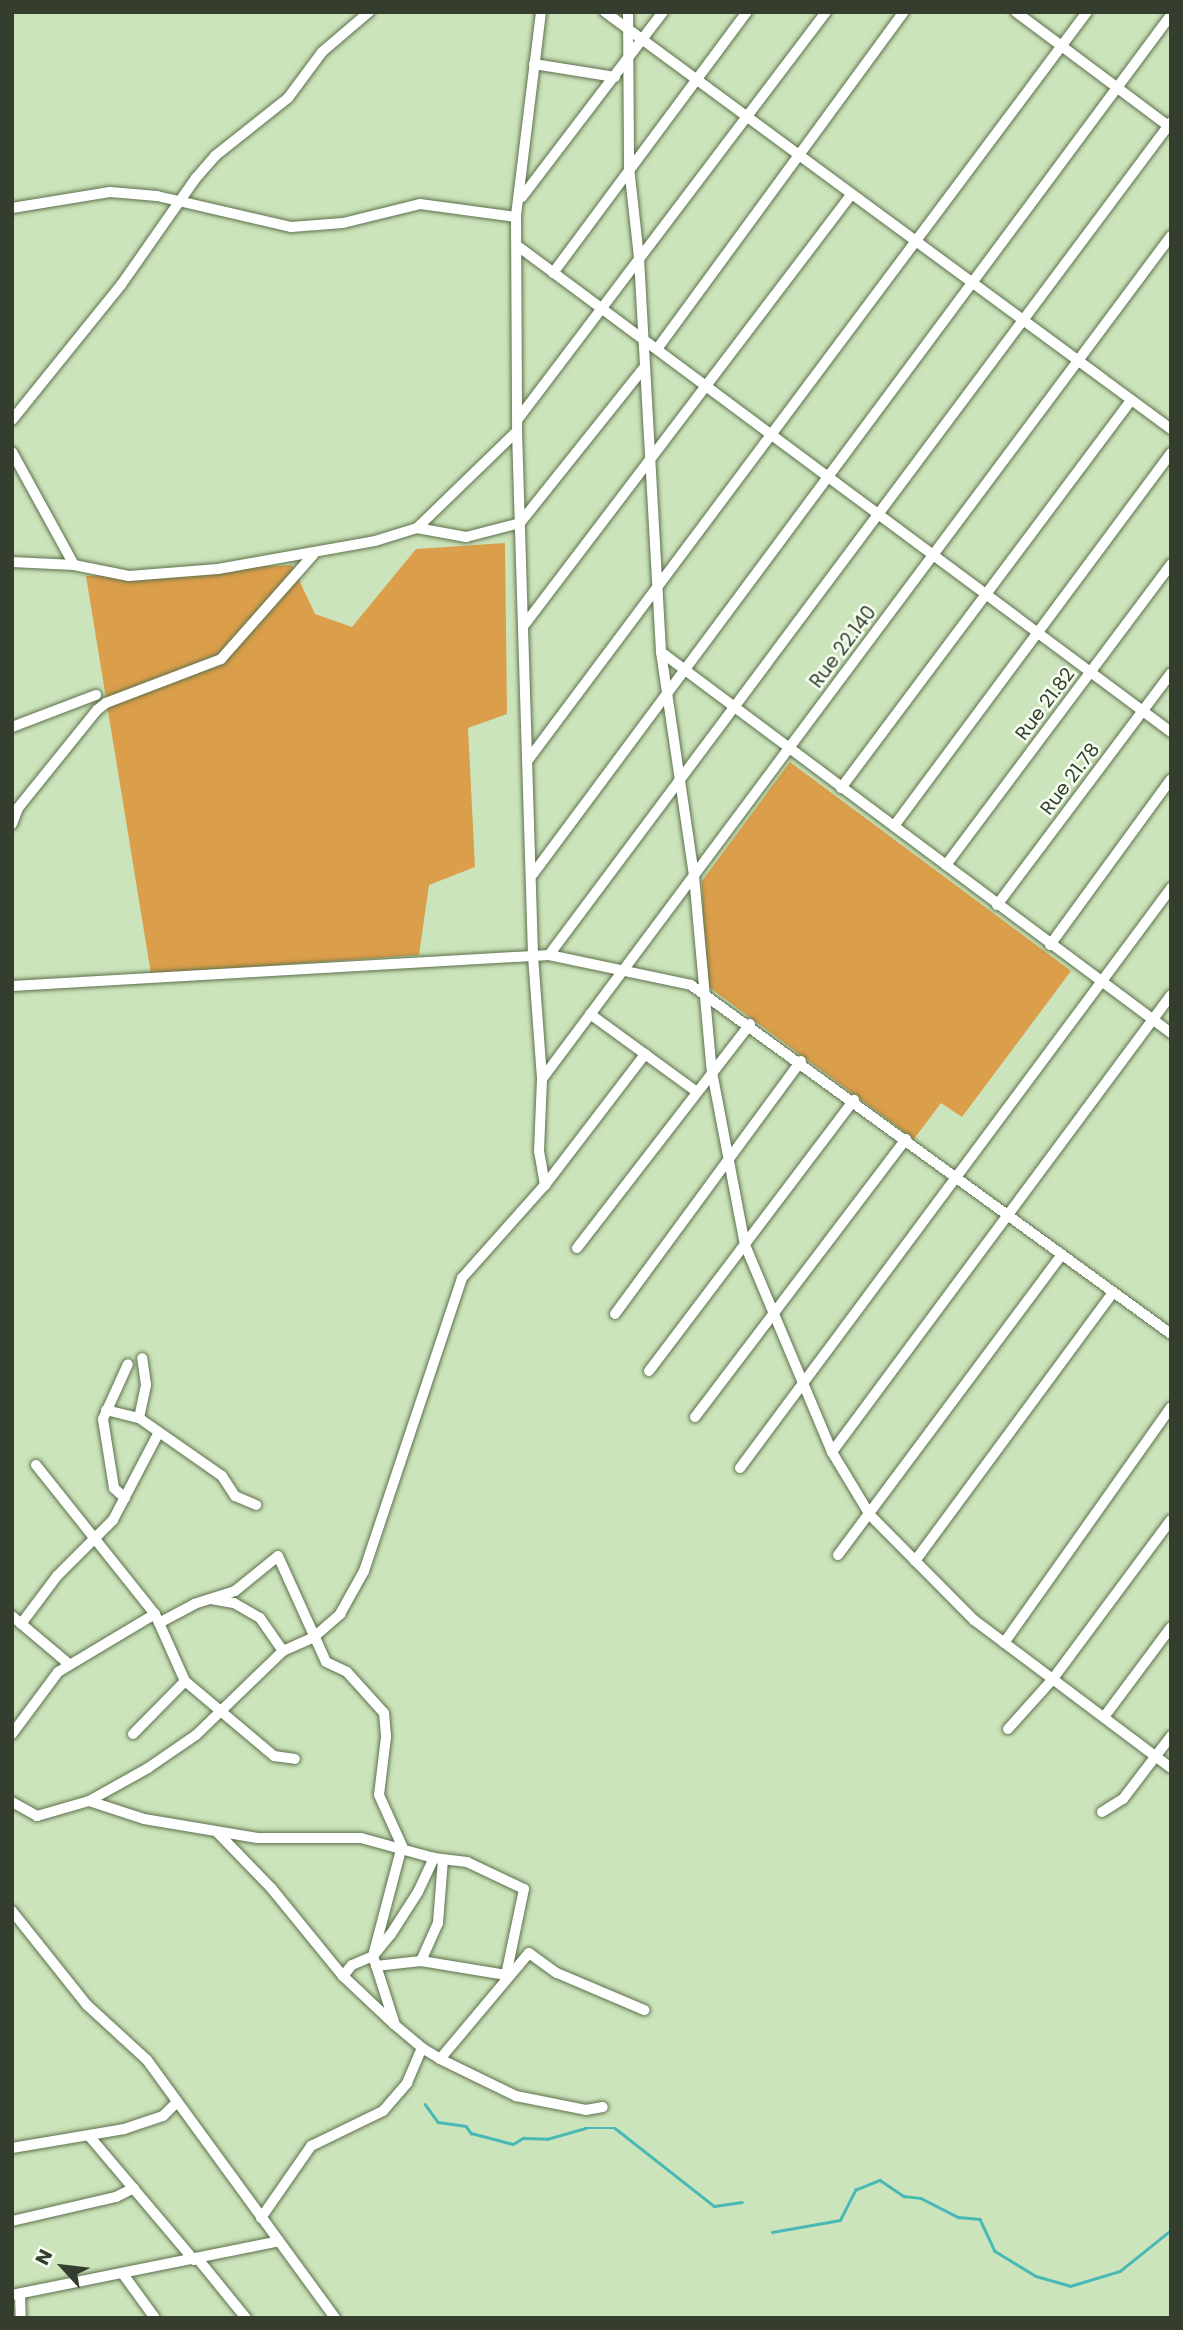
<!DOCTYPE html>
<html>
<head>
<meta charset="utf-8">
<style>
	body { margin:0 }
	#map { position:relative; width:1183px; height:2330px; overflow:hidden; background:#cce4bb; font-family:Poppins,sans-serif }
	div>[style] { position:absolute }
	.green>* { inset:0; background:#db9e4a }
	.stream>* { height:2.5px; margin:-1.25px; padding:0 1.25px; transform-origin:1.25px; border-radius:1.25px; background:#49b9b5 }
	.roads { filter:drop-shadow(0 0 2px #5c714d) drop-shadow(0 0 2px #5c714d) }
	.street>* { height:10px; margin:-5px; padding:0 5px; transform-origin:5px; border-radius:5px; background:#fff }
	span { translate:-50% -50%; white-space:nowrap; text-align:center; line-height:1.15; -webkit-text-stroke:5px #f7fff2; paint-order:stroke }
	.street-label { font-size:19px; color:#353e2e }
	.frame { position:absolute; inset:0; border:14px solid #353e2e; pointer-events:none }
	.north { position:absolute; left:28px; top:2232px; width:70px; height:70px; -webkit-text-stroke:5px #f7fff2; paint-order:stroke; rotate:297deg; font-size:19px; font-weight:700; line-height:28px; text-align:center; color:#353e2e }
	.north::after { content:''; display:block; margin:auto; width:24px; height:32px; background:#353e2e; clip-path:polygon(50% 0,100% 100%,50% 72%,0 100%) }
</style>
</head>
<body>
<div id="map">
	<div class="green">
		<i style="clip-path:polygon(505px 543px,507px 714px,468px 728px,475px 867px,429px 885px,419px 955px,151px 974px,86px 576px,292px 565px,315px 614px,352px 627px,416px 549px)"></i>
		<i style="clip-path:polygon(790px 762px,1071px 971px,962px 1117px,941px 1103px,914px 1139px,705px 984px,702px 881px)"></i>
	</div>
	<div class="stream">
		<i style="left:425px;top:2104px;width:22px;rotate:54deg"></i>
		<i style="left:438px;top:2122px;width:28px;rotate:8deg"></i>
		<i style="left:466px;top:2126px;width:9px;rotate:54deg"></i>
		<i style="left:471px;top:2133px;width:43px;rotate:14.7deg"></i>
		<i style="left:513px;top:2144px;width:12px;rotate:-31deg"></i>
		<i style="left:523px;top:2138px;width:24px;rotate:2deg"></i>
		<i style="left:547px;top:2139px;width:40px;rotate:-16deg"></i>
		<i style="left:585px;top:2128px;width:30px"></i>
		<i style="left:615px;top:2128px;width:126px;rotate:38.2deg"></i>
		<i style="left:714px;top:2206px;width:28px;rotate:-8deg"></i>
		<i style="left:772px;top:2232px;width:69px;rotate:-10deg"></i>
		<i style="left:840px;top:2220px;width:34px;rotate:-63deg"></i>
		<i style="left:855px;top:2190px;width:27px;rotate:-22deg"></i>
		<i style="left:880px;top:2180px;width:29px;rotate:34deg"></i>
		<i style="left:904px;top:2196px;width:17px;rotate:7deg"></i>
		<i style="left:921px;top:2198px;width:42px;rotate:27.2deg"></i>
		<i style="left:958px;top:2217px;width:22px;rotate:5deg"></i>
		<i style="left:980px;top:2219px;width:35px;rotate:65deg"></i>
		<i style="left:995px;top:2251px;width:48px;rotate:31.4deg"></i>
		<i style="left:1036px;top:2276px;width:35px;rotate:16deg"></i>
		<i style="left:1070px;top:2286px;width:52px;rotate:-16.7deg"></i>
		<i style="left:1120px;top:2271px;width:65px;rotate:-38.8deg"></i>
	</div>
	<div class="roads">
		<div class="street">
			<i style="left:541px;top:12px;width:207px;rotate:97deg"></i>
			<i style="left:516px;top:217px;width:214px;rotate:89.7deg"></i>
			<i style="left:517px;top:431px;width:525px;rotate:88.25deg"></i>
			<i style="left:533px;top:956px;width:123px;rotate:85.8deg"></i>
			<i style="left:542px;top:1079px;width:72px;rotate:92.4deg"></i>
			<i style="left:539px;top:1151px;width:35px;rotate:80deg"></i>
			<i style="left:605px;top:12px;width:703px;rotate:36.38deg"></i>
			<i style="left:628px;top:12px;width:155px;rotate:89.6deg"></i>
			<i style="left:629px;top:167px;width:92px;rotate:83.7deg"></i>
			<i style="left:639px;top:258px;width:395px;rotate:86.8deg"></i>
			<i style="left:661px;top:652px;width:226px;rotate:81.6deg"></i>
			<i style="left:694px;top:876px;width:197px;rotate:84.8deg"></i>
			<i style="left:712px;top:1072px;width:176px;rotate:79.2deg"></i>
			<i style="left:745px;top:1245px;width:225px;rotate:67.2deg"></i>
			<i style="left:832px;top:1452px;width:74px;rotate:58.9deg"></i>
			<i style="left:870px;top:1515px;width:148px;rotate:45.3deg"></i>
			<i style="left:974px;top:1620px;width:246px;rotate:36.9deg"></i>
			<i style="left:1016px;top:12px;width:194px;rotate:36.8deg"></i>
			<i style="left:534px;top:64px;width:82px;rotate:9.1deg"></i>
			<i style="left:522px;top:197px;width:233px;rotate:-52.7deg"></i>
			<i style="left:12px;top:208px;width:99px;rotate:-9.3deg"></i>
			<i style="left:110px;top:192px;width:47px;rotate:4.9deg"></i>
			<i style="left:157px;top:196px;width:138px;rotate:13deg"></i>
			<i style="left:291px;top:227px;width:52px;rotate:-4.4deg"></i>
			<i style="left:343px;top:223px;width:79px;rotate:-13.9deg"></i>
			<i style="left:420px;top:204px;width:97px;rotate:7.7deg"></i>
			<i style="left:519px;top:247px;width:813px;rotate:36.64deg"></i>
			<i style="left:553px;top:273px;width:325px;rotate:-53.4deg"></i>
			<i style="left:657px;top:349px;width:418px;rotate:-53.8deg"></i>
			<i style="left:518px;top:419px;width:510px;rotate:-52.88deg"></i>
			<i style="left:12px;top:420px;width:174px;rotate:-51.1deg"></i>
			<i style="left:121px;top:285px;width:131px;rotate:-55deg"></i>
			<i style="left:196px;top:178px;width:29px;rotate:-49deg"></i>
			<i style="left:215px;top:156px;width:93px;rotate:-38.5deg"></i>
			<i style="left:288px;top:98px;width:57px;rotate:-53.5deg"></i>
			<i style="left:322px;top:52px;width:62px;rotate:-40.4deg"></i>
			<i style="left:12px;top:452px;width:129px;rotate:61.2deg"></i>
			<i style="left:417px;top:528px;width:50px;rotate:10.4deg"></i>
			<i style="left:466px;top:537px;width:56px;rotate:-14.5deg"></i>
			<i style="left:520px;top:523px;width:197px;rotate:-51.4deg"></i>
			<i style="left:12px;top:562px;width:62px;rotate:2.8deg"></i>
			<i style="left:74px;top:565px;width:56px;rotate:11.3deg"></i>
			<i style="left:129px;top:576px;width:89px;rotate:-4.5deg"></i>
			<i style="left:218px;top:569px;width:159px;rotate:-10.1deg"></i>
			<i style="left:375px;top:541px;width:44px;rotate:-17.2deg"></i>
			<i style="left:417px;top:528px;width:139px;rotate:-44.1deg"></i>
			<i style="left:525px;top:624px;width:539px;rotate:-52.77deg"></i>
			<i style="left:661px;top:652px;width:637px;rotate:36.76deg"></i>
			<i style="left:12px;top:727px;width:90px;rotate:-20.9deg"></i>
			<i style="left:528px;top:760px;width:934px;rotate:-53.23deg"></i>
			<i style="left:841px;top:788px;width:484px;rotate:-53.2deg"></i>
			<i style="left:12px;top:824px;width:17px;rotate:-69deg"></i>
			<i style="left:18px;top:808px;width:126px;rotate:-51.1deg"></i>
			<i style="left:97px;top:710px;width:11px;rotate:-38deg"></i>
			<i style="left:106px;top:703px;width:123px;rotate:-20.9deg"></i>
			<i style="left:221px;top:659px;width:139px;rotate:-48.5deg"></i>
			<i style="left:894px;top:826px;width:465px;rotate:-53.4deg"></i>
			<i style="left:946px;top:865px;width:376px;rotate:-53.2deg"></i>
			<i style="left:533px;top:874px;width:1070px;rotate:-53.4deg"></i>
			<i style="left:997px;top:905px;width:290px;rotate:-53.1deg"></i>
			<i style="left:1050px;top:945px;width:205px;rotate:-53.9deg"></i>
			<i style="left:549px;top:955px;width:1040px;rotate:-53.25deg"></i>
			<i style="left:12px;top:986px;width:538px;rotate:-3.3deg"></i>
			<i style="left:549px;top:955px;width:145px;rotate:11.9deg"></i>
			<i style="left:691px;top:985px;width:593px;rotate:36.02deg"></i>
			<i style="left:590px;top:1014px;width:132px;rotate:36.1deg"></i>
			<i style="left:542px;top:1079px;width:1052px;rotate:-53.27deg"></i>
			<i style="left:577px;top:1248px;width:283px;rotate:-52.3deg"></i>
			<i style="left:615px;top:1314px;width:314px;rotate:-53.7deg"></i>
			<i style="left:649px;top:1371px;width:340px;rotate:-52.9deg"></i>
			<i style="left:106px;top:1410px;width:34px;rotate:14deg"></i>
			<i style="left:139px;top:1418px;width:101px;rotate:34.9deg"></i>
			<i style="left:222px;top:1476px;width:24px;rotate:57deg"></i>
			<i style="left:235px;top:1496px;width:23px;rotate:23deg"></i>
			<i style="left:695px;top:1417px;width:349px;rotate:-52.8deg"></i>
			<i style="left:139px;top:1418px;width:34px;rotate:-78deg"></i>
			<i style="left:146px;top:1385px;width:27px;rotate:-98deg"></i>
			<i style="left:832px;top:1452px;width:569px;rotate:-53.43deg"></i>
			<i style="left:36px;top:1465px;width:191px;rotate:51.4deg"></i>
			<i style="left:740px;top:1468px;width:723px;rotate:-53.38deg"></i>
			<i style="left:125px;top:1498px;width:15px;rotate:-138deg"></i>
			<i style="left:114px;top:1488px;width:70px;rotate:-99.1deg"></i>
			<i style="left:103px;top:1419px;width:60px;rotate:-65.6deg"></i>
			<i style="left:838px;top:1555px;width:375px;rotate:-53.3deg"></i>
			<i style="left:915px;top:1561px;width:334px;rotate:-53.6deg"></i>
			<i style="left:211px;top:1599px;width:23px;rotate:10deg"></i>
			<i style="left:234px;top:1603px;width:30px;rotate:30deg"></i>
			<i style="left:260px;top:1618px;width:40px;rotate:55.1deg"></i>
			<i style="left:12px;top:1616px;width:75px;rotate:40.1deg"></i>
			<i style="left:159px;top:1623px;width:40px;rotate:-28deg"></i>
			<i style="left:194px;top:1604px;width:43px;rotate:-17.6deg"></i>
			<i style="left:235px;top:1591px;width:55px;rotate:-39.1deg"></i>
			<i style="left:278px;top:1556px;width:116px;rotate:65.6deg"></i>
			<i style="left:326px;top:1662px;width:23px;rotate:25deg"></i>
			<i style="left:347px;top:1672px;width:55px;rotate:47.9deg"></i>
			<i style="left:384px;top:1713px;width:24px;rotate:85deg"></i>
			<i style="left:386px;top:1737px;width:58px;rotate:96.9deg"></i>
			<i style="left:379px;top:1795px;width:56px;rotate:65.7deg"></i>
			<i style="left:402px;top:1846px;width:114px;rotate:104.8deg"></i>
			<i style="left:373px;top:1956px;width:72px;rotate:72.3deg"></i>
			<i style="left:395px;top:2025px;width:35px;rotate:40deg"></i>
			<i style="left:422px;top:2048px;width:21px;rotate:31deg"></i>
			<i style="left:440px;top:2059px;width:138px;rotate:-50deg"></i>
			<i style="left:529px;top:1953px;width:34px;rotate:36deg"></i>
			<i style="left:557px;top:1973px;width:95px;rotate:23deg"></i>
			<i style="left:21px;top:1624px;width:60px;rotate:-53.1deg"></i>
			<i style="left:57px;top:1576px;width:79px;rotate:-45deg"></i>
			<i style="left:113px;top:1520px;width:99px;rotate:-62.4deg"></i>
			<i style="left:1004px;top:1643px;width:289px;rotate:-54.7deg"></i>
			<i style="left:1104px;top:1717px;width:112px;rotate:-53.3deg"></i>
			<i style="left:1008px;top:1729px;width:66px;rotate:-48.1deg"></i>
			<i style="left:1052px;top:1680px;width:199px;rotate:-53.4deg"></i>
			<i style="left:12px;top:1734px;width:77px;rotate:-53.4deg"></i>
			<i style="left:58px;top:1672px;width:113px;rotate:-30.9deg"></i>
			<i style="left:155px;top:1614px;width:73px;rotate:65.9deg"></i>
			<i style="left:185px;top:1681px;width:116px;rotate:40.1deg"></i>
			<i style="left:274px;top:1756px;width:21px;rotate:8deg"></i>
			<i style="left:133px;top:1734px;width:74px;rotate:-45.5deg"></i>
			<i style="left:89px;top:1801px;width:58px;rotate:18.1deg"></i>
			<i style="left:144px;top:1819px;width:115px;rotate:9.5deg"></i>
			<i style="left:257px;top:1838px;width:104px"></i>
			<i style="left:361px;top:1838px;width:76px;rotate:15.3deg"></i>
			<i style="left:434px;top:1858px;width:33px;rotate:7deg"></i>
			<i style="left:467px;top:1862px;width:63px;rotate:25.3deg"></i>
			<i style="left:524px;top:1889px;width:88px;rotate:101.8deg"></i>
			<i style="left:506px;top:1975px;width:86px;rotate:-170.6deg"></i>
			<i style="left:12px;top:1802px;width:29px;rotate:29deg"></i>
			<i style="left:37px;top:1816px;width:54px;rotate:-16.1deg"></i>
			<i style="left:89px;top:1801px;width:68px;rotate:-29.2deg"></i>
			<i style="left:148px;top:1768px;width:58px;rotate:-34.5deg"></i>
			<i style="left:196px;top:1735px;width:121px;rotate:-44deg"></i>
			<i style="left:283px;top:1651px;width:34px;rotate:-24deg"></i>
			<i style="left:314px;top:1637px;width:35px;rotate:-41deg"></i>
			<i style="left:340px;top:1614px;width:49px;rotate:-60.8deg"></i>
			<i style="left:364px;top:1571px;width:309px;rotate:-71.5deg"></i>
			<i style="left:462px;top:1278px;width:125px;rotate:-48.3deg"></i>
			<i style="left:545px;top:1185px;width:165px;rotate:-52.6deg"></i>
			<i style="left:1102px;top:1812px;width:25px;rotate:-32deg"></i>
			<i style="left:1123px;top:1799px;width:79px;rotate:-52.7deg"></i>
			<i style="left:217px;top:1832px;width:79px;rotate:46deg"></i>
			<i style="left:272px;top:1889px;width:112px;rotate:50.8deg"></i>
			<i style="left:343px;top:1976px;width:70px;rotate:43.3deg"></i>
			<i style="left:12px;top:1911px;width:120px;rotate:51.4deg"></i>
			<i style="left:87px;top:2005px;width:81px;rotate:42.5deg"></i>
			<i style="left:147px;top:2060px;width:319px;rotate:53.9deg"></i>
			<i style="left:376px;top:1966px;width:45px;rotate:-6.3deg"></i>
			<i style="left:421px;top:1961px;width:42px;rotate:-65.9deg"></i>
			<i style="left:438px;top:1923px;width:63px;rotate:-85.5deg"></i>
			<i style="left:343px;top:1976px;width:14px;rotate:-51deg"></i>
			<i style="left:352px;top:1965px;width:23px;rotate:-23deg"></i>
			<i style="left:373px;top:1956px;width:28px;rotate:-51deg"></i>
			<i style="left:391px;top:1934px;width:50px;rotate:-57.3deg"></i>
			<i style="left:418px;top:1892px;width:38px;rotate:-65deg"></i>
			<i style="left:440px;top:2059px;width:85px;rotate:26deg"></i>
			<i style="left:516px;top:2096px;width:71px;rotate:11.3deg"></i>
			<i style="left:586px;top:2110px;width:17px;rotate:-10deg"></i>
			<i style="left:90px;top:2137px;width:161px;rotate:49.8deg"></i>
			<i style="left:12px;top:2148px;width:114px;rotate:-9.6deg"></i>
			<i style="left:124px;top:2129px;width:41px;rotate:-18.4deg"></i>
			<i style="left:163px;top:2116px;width:17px;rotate:-45deg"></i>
			<i style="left:261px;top:2218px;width:88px;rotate:-55.2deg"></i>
			<i style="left:311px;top:2146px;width:80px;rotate:-25.9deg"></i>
			<i style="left:383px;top:2111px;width:37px;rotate:-49deg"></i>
			<i style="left:407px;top:2083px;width:38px;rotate:-67deg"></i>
			<i style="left:12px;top:2221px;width:107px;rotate:-13deg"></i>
			<i style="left:116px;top:2197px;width:20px;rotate:-27deg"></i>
			<i style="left:198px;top:2259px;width:76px;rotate:50.9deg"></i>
			<i style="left:123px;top:2274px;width:54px;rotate:54deg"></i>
			<i style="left:12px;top:2295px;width:272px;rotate:-11.4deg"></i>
			<i style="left:20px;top:2295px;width:23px;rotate:88deg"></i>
		</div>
	</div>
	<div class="street-label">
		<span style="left:843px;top:647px;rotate:-53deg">Rue 22.140</span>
		<span style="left:1045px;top:704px;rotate:-53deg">Rue 21.82</span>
		<span style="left:1070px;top:779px;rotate:-53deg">Rue 21.78</span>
	</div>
	<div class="frame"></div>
	<div class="north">N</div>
</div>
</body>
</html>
